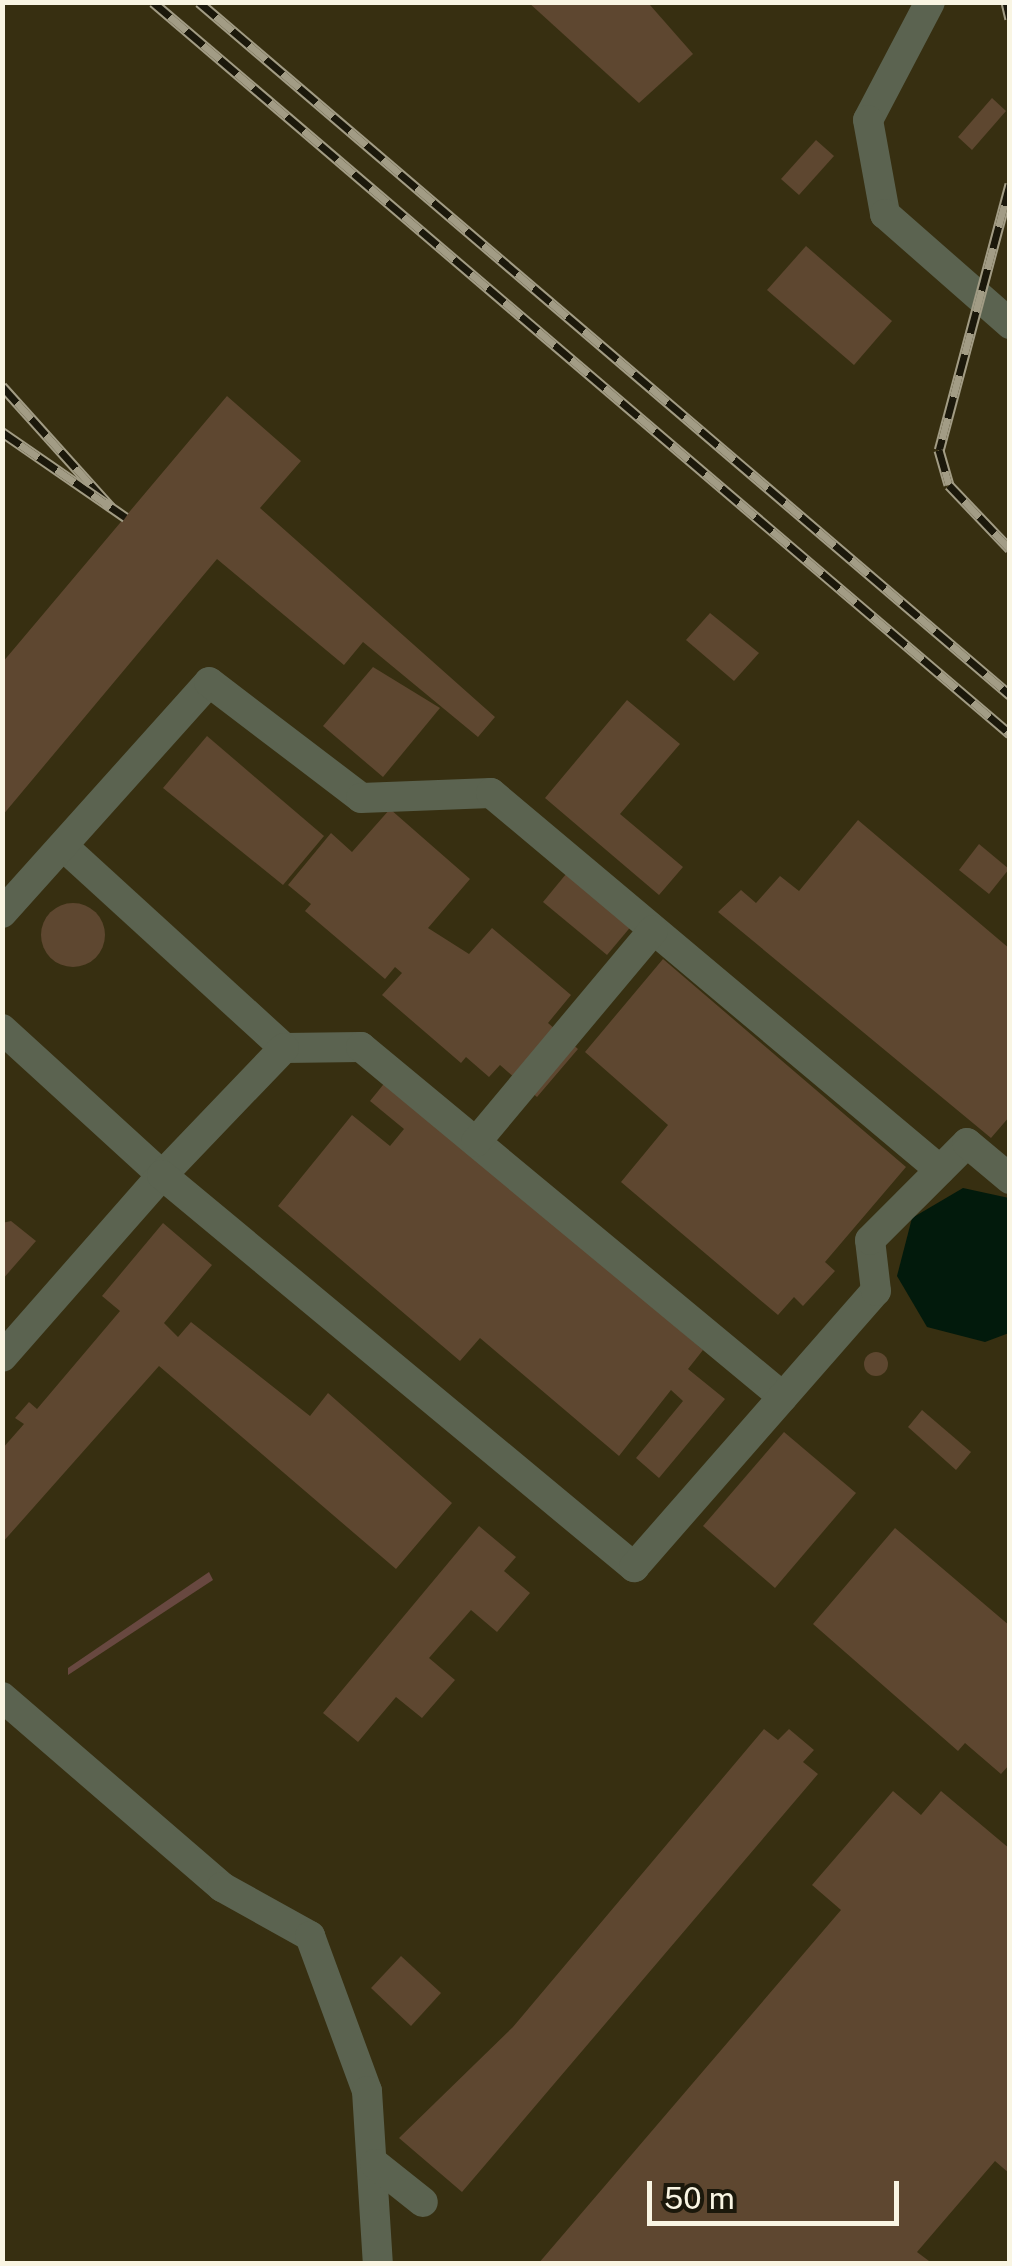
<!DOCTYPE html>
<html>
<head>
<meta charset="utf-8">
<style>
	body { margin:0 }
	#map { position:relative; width:1012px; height:2266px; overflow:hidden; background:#372f11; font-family:"Public Sans",sans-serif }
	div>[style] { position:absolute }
	.green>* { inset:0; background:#684840 }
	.water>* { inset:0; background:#021a0c }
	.building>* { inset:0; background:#5e4730 }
	.round { border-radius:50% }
	.minor>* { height:30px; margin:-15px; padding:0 15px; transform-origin:15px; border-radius:15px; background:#5b6350 }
	.rail>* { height:11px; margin-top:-5.5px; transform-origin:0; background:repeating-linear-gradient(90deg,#1b180b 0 22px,#a29c85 0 44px); box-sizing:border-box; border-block:2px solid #a29c85 }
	span { translate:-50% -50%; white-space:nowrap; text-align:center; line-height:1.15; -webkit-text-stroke:10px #1b180b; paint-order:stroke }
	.frame { position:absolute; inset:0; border:5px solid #f9f5e3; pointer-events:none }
	.scale { position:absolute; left:647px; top:2181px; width:252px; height:45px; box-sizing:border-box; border:5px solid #f9f5e3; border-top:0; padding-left:12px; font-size:30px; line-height:35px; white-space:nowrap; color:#f9f5e3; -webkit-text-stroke:8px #1b180b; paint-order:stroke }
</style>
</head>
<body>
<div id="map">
	<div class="green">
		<i style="clip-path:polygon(209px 1572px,213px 1580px,68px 1675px,68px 1668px)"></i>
	</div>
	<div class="water">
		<i style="clip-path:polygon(963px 1188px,1009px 1198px,1009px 1333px,985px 1342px,927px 1327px,897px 1276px,912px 1218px)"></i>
	</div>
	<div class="building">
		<i style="clip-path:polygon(528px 2px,650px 5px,693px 54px,639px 103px)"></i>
		<i style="clip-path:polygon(992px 98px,1006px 111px,972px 150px,958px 137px)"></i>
		<i style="clip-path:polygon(816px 140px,834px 156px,799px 195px,781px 179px)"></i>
		<i style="clip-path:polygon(806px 246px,892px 321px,854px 365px,767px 290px)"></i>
		<i style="clip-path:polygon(227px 396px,301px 461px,260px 508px,495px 717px,478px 737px,363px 642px,344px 665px,217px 559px,2px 816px,2px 663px)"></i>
		<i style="clip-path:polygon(710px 613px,759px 653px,734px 681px,686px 640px)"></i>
		<i style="clip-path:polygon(373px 667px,440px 708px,383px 777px,323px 726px)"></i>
		<i style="clip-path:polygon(627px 700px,680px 744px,620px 814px,683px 867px,659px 895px,545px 798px)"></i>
		<i style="clip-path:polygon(207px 736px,324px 836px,283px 885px,163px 788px)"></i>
		<i style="clip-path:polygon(390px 809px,470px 879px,428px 928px,469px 954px,492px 928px,571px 995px,548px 1023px,578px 1049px,537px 1097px,500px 1065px,489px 1077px,466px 1057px,461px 1063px,382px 995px,402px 973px,395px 967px,385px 979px,305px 911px,311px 904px,288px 885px,331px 833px,352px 852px)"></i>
		<i style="clip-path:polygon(858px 820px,1010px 949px,1010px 1116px,991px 1138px,718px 912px,741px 890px,756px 903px,780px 876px,799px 891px)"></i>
		<i style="clip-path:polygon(979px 844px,1009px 869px,989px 894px,959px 870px)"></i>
		<i style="clip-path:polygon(571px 868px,633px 924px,607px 955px,543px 902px)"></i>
		<i class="round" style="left:41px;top:903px;width:64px;height:64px"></i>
		<i style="clip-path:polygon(663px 959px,906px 1167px,825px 1262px,835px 1271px,803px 1306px,794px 1297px,778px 1315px,621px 1182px,668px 1125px,585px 1052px)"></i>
		<i style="clip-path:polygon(387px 1080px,703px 1350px,688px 1369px,725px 1399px,659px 1478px,636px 1458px,683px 1401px,671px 1390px,619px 1456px,480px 1338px,460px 1361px,278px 1206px,352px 1115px,390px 1146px,404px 1129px,370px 1101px)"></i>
		<i style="clip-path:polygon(11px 1221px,36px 1241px,2px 1280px,2px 1223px)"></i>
		<i style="clip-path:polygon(163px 1223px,212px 1265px,164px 1323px,178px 1337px,191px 1322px,310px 1416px,328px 1393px,452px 1503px,396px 1569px,159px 1366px,2px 1543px,2px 1449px,24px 1424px,15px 1418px,29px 1402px,37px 1409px,120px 1311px,102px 1296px)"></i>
		<i class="round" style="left:864px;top:1352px;width:24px;height:24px"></i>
		<i style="clip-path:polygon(922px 1410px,971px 1452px,956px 1470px,908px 1427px)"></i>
		<i style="clip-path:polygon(784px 1432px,856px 1493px,775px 1588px,703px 1526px)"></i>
		<i style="clip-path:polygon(479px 1526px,516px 1557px,504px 1571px,530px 1593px,497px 1632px,471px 1610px,429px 1658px,455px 1680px,422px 1718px,396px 1697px,358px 1742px,323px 1713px)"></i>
		<i style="clip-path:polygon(895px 1528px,1010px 1626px,1010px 1764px,1001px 1774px,965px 1743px,958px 1751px,813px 1624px)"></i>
		<i style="clip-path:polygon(764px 1729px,778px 1740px,789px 1729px,814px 1750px,803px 1762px,818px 1774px,462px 2192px,399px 2138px,513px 2027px)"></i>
		<i style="clip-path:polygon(893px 1791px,921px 1815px,941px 1791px,1010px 1849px,1010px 2174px,995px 2161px,917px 2252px,933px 2264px,538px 2264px,841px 1910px,812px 1885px)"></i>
		<i style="clip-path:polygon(401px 1956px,441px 1993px,411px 2026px,371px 1988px)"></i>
	</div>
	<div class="minor">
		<i style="left:930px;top:2px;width:133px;rotate:117.7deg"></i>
		<i style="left:868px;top:120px;width:96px;rotate:79.7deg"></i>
		<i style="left:885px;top:214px;width:167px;rotate:41.3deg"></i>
		<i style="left:63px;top:846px;width:299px;rotate:42.4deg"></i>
		<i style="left:284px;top:1048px;width:77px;rotate:-0.7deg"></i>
		<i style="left:361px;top:1047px;width:548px;rotate:39.67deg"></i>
		<i style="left:2px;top:913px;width:310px;rotate:-48.1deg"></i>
		<i style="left:209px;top:682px;width:191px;rotate:37.3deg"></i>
		<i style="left:361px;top:798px;width:130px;rotate:-2.2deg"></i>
		<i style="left:491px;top:793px;width:586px;rotate:40.02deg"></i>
		<i style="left:2px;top:1029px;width:217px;rotate:42.4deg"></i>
		<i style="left:162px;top:1175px;width:242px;rotate:131.3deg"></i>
		<i style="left:284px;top:1048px;width:176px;rotate:133.8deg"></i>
		<i style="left:162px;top:1175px;width:614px;rotate:39.71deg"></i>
		<i style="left:634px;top:1567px;width:367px;rotate:-48.8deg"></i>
		<i style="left:876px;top:1291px;width:51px;rotate:-96.7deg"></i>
		<i style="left:870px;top:1240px;width:137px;rotate:-45deg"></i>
		<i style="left:967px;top:1143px;width:56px;rotate:39.9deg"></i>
		<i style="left:476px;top:1142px;width:276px;rotate:-50.1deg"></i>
		<i style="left:2px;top:1697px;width:291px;rotate:40.8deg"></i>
		<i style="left:222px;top:1887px;width:101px;rotate:29.1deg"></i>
		<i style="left:310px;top:1936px;width:165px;rotate:69.8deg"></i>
		<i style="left:367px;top:2091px;width:173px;rotate:86.4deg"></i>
		<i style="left:375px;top:2164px;width:61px;rotate:38.4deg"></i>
	</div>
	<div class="rail">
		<i style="left:153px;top:2px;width:1127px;rotate:40.5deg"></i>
		<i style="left:199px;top:2px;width:1067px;rotate:40.51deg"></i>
		<i style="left:1006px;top:2px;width:17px;rotate:77deg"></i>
		<i style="left:1010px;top:184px;width:275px;rotate:104.9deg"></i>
		<i style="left:939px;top:450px;width:36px;rotate:74deg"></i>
		<i style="left:949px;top:485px;width:88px;rotate:46.4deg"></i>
		<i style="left:2px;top:386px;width:163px;rotate:48deg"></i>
		<i style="left:2px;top:432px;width:150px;rotate:34.6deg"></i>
	</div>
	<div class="frame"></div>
	<div class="scale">50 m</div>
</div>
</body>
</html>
